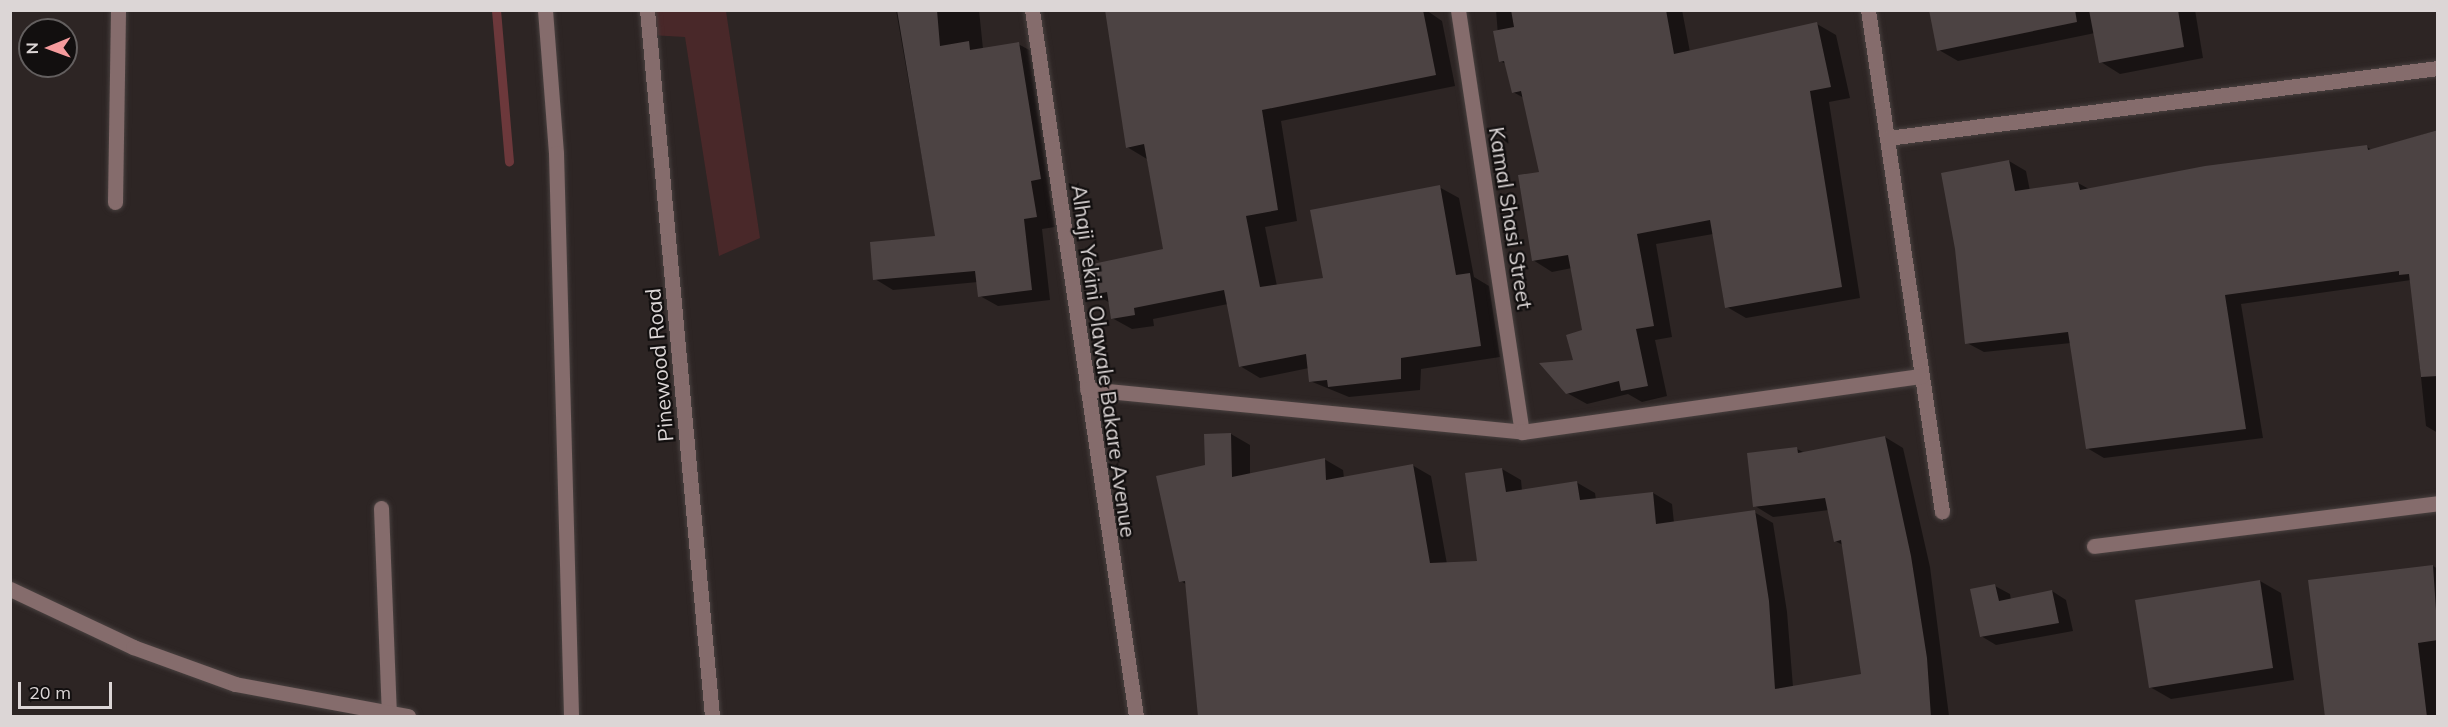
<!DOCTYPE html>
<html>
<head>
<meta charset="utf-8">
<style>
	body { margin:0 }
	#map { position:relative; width:2448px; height:727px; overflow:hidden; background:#2d2524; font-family:Mulish,sans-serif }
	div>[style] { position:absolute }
	.green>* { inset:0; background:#492829 }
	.shadow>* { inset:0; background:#0007 }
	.stream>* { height:9px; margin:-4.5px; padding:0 4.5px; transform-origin:4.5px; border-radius:4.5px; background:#6c383b }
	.building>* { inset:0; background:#4c4343 }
	.roads { filter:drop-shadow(0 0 2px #494140) drop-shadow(0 0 2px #494140) }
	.minor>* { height:15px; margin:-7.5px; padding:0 7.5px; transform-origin:7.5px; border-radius:7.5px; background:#856c6c }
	span { translate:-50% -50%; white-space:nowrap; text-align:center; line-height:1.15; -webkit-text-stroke:4.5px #120f0f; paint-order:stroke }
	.street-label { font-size:21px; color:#dcd6d6 }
	.frame { position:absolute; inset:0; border:12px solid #dcd6d6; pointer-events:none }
	.north { position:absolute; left:18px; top:18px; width:60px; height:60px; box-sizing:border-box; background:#120f0f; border:2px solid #635f5f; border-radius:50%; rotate:269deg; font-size:16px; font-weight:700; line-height:24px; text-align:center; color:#dcd6d6 }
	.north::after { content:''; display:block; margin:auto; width:21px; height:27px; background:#f59b9d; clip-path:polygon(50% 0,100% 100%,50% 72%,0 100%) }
	.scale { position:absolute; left:18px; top:682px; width:94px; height:27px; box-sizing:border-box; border:3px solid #dcd6d6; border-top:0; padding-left:8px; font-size:18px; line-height:21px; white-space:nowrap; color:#dcd6d6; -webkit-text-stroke:4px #120f0f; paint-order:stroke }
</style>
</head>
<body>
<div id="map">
	<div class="green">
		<i style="clip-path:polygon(650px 11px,726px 11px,760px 238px,719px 256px,685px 37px,650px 35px)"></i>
	</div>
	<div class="shadow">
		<i style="clip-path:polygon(896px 10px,979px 10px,983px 49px,1018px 44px,1037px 54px,1059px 189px,1049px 191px,1055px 227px,1042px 229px,1050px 300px,998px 306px,980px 296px,978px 282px,893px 290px,875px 279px,936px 237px)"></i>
		<i style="clip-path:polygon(1106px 10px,1426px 10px,1442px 21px,1455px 86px,1281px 121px,1297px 221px,1265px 227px,1277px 286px,1325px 279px,1439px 187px,1459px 198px,1474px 277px,1489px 286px,1500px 357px,1421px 369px,1420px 390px,1349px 397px,1310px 381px,1309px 368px,1260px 378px,1240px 366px,1228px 304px,1153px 319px,1154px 326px,1132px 329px,1112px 318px,1110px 303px,1095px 294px,1165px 250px,1147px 159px,1127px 147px)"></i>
		<i style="clip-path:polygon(1496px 10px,1682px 10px,1690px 52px,1817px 24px,1836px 35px,1850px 98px,1829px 102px,1860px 298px,1746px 318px,1727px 307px,1713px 234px,1656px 244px,1672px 337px,1655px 340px,1667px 396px,1642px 402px,1628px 394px,1587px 404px,1567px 393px,1584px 331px,1572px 268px,1552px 272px,1533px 260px,1541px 173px,1524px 98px,1513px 92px,1506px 64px,1500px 61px)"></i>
		<i style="clip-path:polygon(1931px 10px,2195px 10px,2203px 58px,2120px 74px,2101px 62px,2095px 33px,1958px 61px,1939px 50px)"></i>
		<i style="clip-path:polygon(2438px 130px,2438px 433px,2426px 426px,2411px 280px,2241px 304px,2263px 438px,2104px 458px,2087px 448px,2071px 343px,1984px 352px,1967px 343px,2009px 161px,2026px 171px,2030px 191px,2078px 183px,2089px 189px,2367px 147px,2372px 150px)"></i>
		<i style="clip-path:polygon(1231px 434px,1250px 445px,1250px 475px,1324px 459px,1343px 470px,1344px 478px,1412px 465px,1431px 476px,1447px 564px,1479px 562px,1502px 469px,1521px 480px,1522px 491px,1576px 482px,1595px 493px,1596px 500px,1653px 493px,1672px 504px,1674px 523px,1754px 512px,1773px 523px,1787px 612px,1793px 687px,1862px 675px,1843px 545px,1835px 541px,1829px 510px,1773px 517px,1755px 506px,1797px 449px,1805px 453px,1885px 437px,1903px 448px,1930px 567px,1949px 716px,1200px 716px,1187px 585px,1181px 581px,1206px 466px)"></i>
		<i style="clip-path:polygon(2433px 566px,2438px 569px,2438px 716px,2326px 716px)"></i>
		<i style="clip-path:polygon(2260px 581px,2281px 593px,2294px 680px,2171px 699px,2150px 687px)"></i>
		<i style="clip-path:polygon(1995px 586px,2010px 594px,2011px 600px,2052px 591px,2066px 600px,2073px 631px,1996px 645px,1981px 636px)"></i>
	</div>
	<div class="stream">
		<i style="left:496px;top:10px;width:152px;rotate:85.1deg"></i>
	</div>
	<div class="building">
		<i style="clip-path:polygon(897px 10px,937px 10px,940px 46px,969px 41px,970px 50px,1019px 42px,1041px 179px,1031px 181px,1037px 217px,1024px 219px,1032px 290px,978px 297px,975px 271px,873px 280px,870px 242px,935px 236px)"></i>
		<i style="clip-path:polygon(1105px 10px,1423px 10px,1436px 75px,1262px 110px,1278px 210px,1246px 216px,1260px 287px,1323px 278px,1310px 210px,1440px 185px,1456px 275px,1470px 273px,1481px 346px,1401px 358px,1401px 379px,1328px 387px,1327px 380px,1309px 382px,1306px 354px,1239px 367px,1224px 290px,1134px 308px,1135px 315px,1111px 319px,1107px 292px,1093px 295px,1088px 265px,1163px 249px,1144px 144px,1126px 148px)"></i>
		<i style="clip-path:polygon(1511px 10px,1666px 10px,1674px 54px,1817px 22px,1831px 87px,1810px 91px,1842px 287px,1725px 308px,1710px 220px,1637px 234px,1654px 326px,1636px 329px,1648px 386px,1621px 391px,1619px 381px,1566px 394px,1539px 363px,1573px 360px,1566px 335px,1582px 330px,1568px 255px,1532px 261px,1518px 175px,1539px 172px,1521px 91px,1512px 93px,1504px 61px,1499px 62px,1493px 31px,1514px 27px)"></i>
		<i style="clip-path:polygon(1929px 10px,2075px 10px,2077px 22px,1937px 51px)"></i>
		<i style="clip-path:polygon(2089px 10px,2178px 10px,2184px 47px,2099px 63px)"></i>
		<i style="clip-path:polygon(2438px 130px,2438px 376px,2421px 377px,2409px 274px,2399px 275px,2399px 271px,2225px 295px,2246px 429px,2086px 449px,2068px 332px,1965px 344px,1955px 249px,1941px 173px,2009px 160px,2015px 191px,2078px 182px,2080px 190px,2205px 166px,2367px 145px,2368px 150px)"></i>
		<i style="clip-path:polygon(1231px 433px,1232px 477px,1325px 458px,1326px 480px,1413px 464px,1430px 563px,1477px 561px,1465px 473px,1502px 468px,1506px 492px,1577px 481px,1580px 500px,1653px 492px,1656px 524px,1755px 510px,1769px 601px,1775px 689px,1861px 674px,1841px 540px,1834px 542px,1825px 498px,1753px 507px,1747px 453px,1797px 447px,1798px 453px,1885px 436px,1911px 556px,1927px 658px,1931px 717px,1198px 717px,1185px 581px,1179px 582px,1156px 476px,1205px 465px,1204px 434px)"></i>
		<i style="clip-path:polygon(2433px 565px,2438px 640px,2418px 643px,2427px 717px,2325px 717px,2308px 580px)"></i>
		<i style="clip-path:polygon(2260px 580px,2273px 668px,2149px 688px,2135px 600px)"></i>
		<i style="clip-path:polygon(1995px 584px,1999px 601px,2052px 590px,2059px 623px,1980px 637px,1970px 589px)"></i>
	</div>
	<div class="roads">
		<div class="minor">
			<i style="left:545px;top:10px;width:143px;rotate:85.6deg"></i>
			<i style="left:556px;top:153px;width:563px;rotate:88.47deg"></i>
			<i style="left:647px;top:10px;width:709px;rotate:84.74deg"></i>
			<i style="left:1032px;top:10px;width:714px;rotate:81.62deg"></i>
			<i style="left:1458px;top:10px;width:427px;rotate:81.4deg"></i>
			<i style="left:1868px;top:10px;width:507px;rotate:81.61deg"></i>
			<i style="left:1887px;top:138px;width:555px;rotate:-7.24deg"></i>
			<i style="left:115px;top:202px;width:192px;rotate:-89.1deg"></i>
			<i style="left:1087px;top:389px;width:437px;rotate:5.6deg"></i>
			<i style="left:1522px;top:432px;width:404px;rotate:-8deg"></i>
			<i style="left:381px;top:508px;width:205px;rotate:87.8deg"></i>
			<i style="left:2094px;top:546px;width:347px;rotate:-7.1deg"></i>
			<i style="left:10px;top:589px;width:136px;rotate:25.2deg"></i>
			<i style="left:133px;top:647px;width:109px;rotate:19.9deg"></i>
			<i style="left:235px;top:684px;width:176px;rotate:10.5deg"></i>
		</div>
	</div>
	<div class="street-label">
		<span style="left:1511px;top:218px;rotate:81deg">Kamal Shasi Street</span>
		<span style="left:1104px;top:361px;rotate:82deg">Alhaji Yekini Olawale Bakare Avenue</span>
		<span style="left:659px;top:365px;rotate:-95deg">Pinewood Road</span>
	</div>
	<div class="frame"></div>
	<div class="north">N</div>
	<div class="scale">20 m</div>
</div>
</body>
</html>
